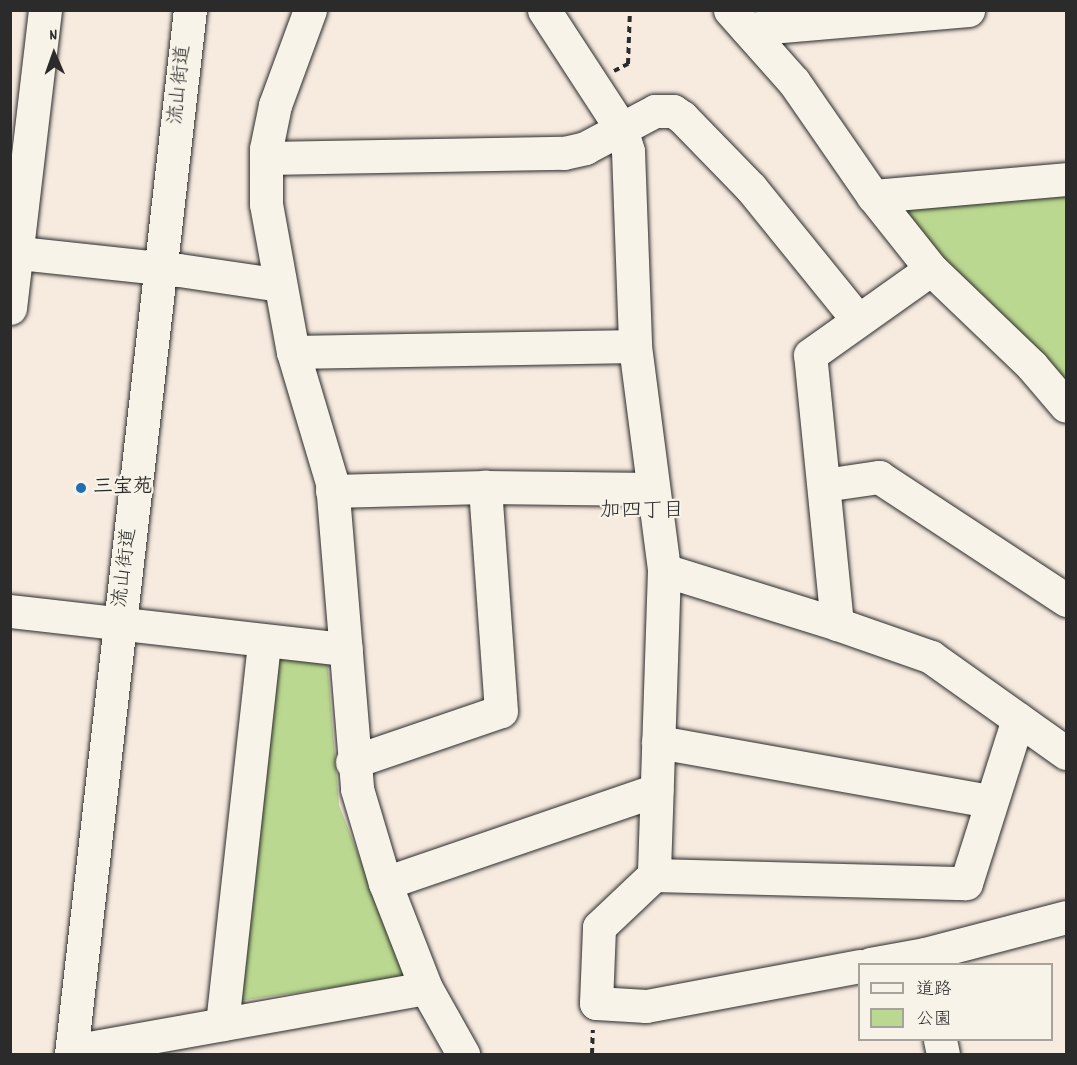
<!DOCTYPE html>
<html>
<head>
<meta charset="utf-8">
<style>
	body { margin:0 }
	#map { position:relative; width:1077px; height:1065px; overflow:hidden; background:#f7ebe0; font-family:Dekko,"Klee One",sans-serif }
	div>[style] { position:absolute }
	.green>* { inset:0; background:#bbd890 }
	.path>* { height:4px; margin-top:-2px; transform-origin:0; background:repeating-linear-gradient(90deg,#2b2b2b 0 6px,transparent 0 10.5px) }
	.roads { filter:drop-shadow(0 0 2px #2b2b2b) drop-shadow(0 0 2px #2b2b2b) }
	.minor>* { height:33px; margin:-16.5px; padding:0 16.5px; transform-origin:16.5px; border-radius:16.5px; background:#f7f3e8 }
	.major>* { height:33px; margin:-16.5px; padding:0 16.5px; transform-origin:16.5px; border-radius:16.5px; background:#f7f3e8 }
	.dots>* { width:16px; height:16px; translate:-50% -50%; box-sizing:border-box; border:3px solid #f7f3e8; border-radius:50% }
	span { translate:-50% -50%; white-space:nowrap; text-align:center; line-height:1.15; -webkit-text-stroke:4.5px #f7f3e8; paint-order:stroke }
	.street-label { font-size:20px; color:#2b2b2b }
	.poi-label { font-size:20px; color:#2b2b2b; font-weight:700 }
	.left { translate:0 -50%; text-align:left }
	.neighbourhood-label { font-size:21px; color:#2b2b2b }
	.frame { position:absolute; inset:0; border:12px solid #2b2b2b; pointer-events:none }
	.legend { position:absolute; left:858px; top:963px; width:195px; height:78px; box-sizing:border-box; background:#f7f3e8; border:2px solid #a5a39c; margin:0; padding:8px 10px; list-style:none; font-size:18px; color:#2b2b2b }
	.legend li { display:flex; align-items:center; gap:12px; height:30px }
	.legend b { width:30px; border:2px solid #a5a39c }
	.north { position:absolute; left:24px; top:24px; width:60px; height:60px; -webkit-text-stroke:4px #f7f3e8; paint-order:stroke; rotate:358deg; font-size:16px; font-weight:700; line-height:24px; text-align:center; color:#2b2b2b }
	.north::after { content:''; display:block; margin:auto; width:21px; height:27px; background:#2b2b2b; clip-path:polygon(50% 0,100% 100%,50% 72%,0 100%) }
</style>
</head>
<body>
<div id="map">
	<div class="green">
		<i style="clip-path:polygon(1066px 187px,1066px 391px,898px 215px,902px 201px)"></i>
		<i style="clip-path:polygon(269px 652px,327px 658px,339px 805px,406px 977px,231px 1002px)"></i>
	</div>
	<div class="path">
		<i style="left:614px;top:71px;width:16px;rotate:-27deg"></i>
		<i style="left:628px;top:64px;width:54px;rotate:-87.9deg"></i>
		<i style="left:592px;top:1054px;width:24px;rotate:-88deg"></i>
	</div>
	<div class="roads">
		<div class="minor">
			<i style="left:310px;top:10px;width:101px;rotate:110.2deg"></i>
			<i style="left:275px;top:105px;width:45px;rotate:101.6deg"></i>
			<i style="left:266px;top:149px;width:55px;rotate:90deg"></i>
			<i style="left:266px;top:204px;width:150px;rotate:79.7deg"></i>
			<i style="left:293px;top:352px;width:137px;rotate:73.4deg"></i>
			<i style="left:332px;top:483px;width:307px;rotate:85.3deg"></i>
			<i style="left:357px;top:789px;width:98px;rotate:73.4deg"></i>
			<i style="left:385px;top:883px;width:113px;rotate:68.7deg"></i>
			<i style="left:426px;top:988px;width:76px;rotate:60.7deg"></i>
			<i style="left:544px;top:10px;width:141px;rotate:56.9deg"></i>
			<i style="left:621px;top:128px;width:24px;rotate:73deg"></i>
			<i style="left:628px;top:151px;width:195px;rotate:87.9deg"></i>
			<i style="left:635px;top:346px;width:226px;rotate:82.6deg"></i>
			<i style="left:664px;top:570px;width:305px;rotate:91.9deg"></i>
			<i style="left:730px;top:10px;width:96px;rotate:48.4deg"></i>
			<i style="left:794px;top:82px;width:139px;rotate:55.3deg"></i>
			<i style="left:873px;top:196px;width:93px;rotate:51.5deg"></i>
			<i style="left:931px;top:269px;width:140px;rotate:43.8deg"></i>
			<i style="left:1032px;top:366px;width:52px;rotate:49.6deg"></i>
			<i style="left:747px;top:29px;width:222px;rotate:-4.9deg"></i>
			<i style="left:266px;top:158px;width:298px;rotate:-1deg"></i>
			<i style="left:564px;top:153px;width:22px;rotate:-13deg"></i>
			<i style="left:585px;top:148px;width:79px;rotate:-27.9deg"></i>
			<i style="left:655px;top:111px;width:18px"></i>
			<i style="left:673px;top:111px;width:11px;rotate:34deg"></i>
			<i style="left:682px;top:117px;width:99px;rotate:45.8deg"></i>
			<i style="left:751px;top:188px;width:170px;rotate:51deg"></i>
			<i style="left:873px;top:196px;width:194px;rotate:-5deg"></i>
			<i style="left:10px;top:252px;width:170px;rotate:6.1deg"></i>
			<i style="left:179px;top:270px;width:102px;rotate:8.4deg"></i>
			<i style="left:10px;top:308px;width:300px;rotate:-83.3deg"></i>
			<i style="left:293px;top:352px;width:342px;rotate:-1deg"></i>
			<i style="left:824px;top:485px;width:56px;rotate:-8.3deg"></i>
			<i style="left:879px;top:477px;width:224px;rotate:33.3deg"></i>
			<i style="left:332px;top:491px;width:153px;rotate:-1.5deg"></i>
			<i style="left:485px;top:487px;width:168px;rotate:0.7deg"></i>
			<i style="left:664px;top:570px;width:181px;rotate:17.3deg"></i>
			<i style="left:837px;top:624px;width:100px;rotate:19.3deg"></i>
			<i style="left:931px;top:657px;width:166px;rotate:35.4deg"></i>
			<i style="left:10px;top:611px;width:338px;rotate:6.5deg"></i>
			<i style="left:837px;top:624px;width:270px;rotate:-95.7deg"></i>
			<i style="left:810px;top:355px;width:148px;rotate:-35.4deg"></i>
			<i style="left:658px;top:742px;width:337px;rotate:10.1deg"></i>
			<i style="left:352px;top:762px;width:157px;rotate:-18.9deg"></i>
			<i style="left:501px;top:711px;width:225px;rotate:-94.1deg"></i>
			<i style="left:385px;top:883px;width:287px;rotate:-18.9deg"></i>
			<i style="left:870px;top:964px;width:56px;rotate:-10.3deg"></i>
			<i style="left:925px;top:954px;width:146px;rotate:-14.7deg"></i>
			<i style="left:860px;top:966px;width:218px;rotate:169.4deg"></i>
			<i style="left:646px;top:1006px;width:50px;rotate:-176.6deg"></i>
			<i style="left:596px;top:1003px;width:76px;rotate:-87.7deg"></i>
			<i style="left:599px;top:927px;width:76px;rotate:-43.4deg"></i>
			<i style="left:654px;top:875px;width:312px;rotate:1.5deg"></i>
			<i style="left:966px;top:883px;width:172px;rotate:-72.4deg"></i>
			<i style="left:222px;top:1024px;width:385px;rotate:-83.7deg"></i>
			<i style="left:940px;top:1040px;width:14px;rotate:78deg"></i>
			<i style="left:72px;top:1046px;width:17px;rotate:7deg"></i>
			<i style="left:89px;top:1048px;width:342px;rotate:-10.1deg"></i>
		</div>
		<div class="major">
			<i style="left:71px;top:1054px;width:1051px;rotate:-83.5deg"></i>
		</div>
	</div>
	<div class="dots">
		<i style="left:81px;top:488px;background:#1f6fb2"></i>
	</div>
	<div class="street-label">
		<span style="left:181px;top:85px;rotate:-84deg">流山街道</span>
		<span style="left:126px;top:568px;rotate:-83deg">流山街道</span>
	</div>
	<div class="poi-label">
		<span class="left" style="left:93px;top:488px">三宝苑</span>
	</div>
	<div class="neighbourhood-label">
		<span style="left:642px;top:512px">加四丁目</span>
	</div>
	<div class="frame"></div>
	<ul class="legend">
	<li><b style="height:8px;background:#f7f3e8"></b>道路</li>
	<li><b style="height:16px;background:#bbd890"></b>公園</li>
	</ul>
	<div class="north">N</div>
</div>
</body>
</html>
